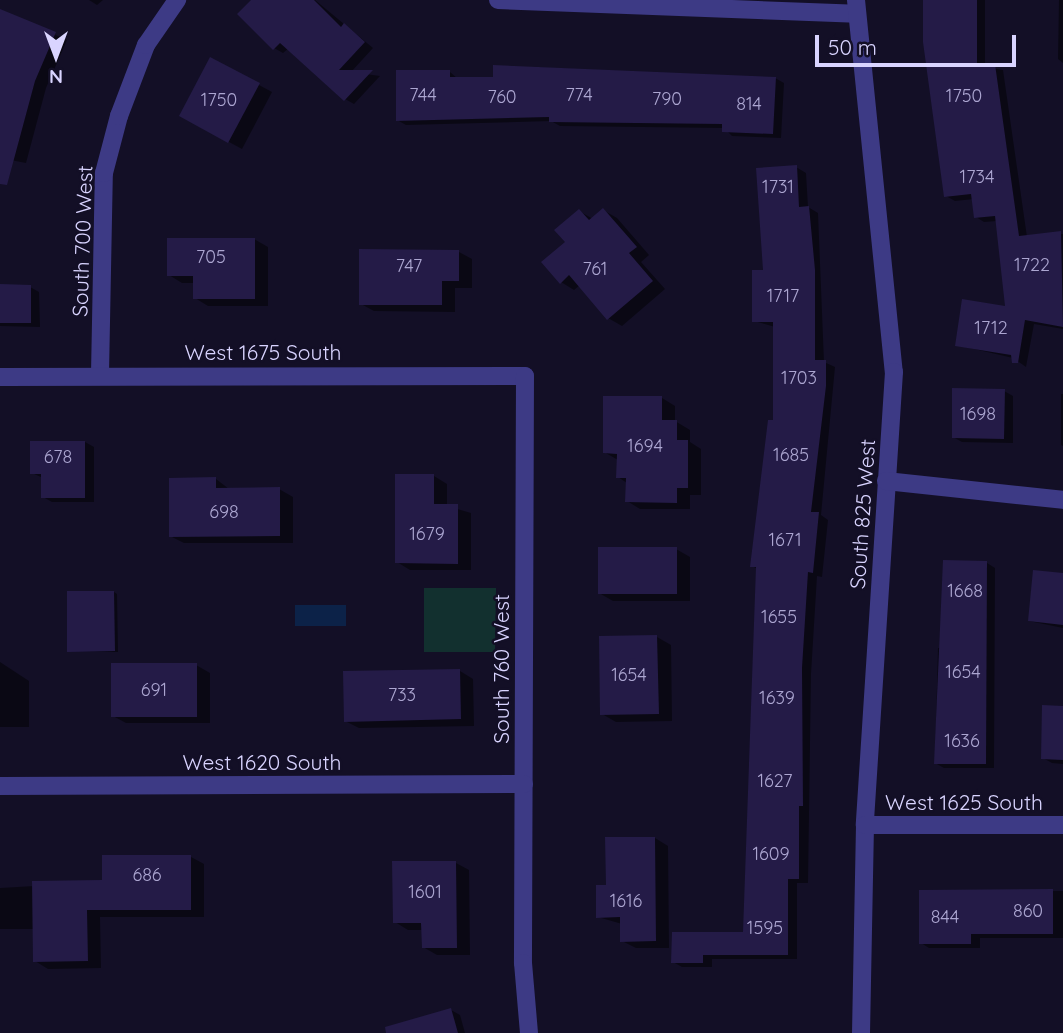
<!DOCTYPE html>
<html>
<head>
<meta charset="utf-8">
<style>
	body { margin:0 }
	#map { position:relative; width:1063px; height:1033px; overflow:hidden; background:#130f26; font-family:Quicksand,sans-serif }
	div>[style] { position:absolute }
	.green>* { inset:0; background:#12302f }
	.water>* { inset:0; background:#0c2248 }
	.shadow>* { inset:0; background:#0007 }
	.building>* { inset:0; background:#241b47 }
	.street>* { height:18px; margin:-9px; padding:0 9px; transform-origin:9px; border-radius:9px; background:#3d3a85 }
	span { translate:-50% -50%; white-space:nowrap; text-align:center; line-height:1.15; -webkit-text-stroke:5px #130f26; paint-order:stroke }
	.number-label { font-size:18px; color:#aca6d1 }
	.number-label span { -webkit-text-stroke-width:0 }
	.street-label { font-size:21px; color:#d9d4ff }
	.north { position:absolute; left:21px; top:21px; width:70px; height:70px; -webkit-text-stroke:5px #130f26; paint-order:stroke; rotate:180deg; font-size:19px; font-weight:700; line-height:28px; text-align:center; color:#d9d4ff }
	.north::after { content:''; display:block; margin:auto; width:24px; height:32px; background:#d9d4ff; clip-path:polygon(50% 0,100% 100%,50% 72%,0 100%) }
	.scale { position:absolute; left:815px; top:35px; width:201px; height:32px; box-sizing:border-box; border:4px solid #d9d4ff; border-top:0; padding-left:9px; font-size:21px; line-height:24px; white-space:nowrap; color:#d9d4ff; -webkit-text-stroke:5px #130f26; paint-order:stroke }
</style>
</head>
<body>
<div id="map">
	<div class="green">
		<i style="clip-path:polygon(424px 588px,496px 588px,495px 652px,424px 652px)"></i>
	</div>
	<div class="water">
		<i style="clip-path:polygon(295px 605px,346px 605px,346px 626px,295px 626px)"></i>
	</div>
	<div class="shadow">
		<i style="clip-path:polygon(89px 0,103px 0,97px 5px)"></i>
		<i style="clip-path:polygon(253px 0,315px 0,373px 48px,351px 72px,380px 76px,354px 104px,345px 99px,289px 48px,283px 53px,274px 48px)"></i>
		<i style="clip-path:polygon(924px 0,985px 0,985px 67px,1003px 70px,1027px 237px,1063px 234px,1063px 329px,1034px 324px,1026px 367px,1013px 358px,957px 345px,1007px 309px,997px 221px,984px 222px,976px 217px,974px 199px,955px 201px,946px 196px)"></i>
		<i style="clip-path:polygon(1059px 0,1063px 0,1063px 63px,1058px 59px)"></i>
		<i style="clip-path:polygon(4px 12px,67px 40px,46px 88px,26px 163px,0 158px)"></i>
		<i style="clip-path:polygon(528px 67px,775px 78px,784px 83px,781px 138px,732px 136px,724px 128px,560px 126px,551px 121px,406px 125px,397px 120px,450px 72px,458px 79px,495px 79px)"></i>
		<i style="clip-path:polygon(259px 85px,272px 92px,242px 149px,194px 123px)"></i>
		<i style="clip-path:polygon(796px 167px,806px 173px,808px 207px,818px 213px,824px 362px,835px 367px,821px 515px,828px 520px,822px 577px,817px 576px,811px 674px,808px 883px,797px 883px,797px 959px,712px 959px,712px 967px,682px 967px,673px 962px,745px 934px,758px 569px,752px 566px,775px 422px,775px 327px,754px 321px)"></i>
		<i style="clip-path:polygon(603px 210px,617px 218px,649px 255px,641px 262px,665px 289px,622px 326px,608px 318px,580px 285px,574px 290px,561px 282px,567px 242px,579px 211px,593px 219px)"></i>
		<i style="clip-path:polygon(254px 239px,268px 247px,268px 306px,208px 306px,195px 298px,195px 283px,182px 283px,169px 275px)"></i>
		<i style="clip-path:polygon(459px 252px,472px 259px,472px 288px,455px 288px,455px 312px,374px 311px,361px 304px)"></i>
		<i style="clip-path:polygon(30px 287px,39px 292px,40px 327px,0 326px,0 288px)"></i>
		<i style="clip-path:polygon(1004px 391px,1013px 396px,1013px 443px,962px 442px,953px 437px)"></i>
		<i style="clip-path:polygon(1061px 394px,1063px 394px,1063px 446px,1061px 445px)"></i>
		<i style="clip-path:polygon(662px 398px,675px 406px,675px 421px,690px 430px,690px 442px,701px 449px,701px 495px,690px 495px,690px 509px,640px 509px,627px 501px,627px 483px,618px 477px,618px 460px,604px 452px)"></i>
		<i style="clip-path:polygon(85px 442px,94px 447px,94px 502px,52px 502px,43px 497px,43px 478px,32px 473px)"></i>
		<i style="clip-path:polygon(434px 476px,447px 484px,447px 506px,471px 513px,471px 570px,410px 570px,397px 562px)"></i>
		<i style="clip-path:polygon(216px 479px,229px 489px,279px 489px,293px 497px,293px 543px,184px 543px,170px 536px)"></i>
		<i style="clip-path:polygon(676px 549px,690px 557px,690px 601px,613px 601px,599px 593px)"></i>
		<i style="clip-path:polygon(987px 563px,995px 568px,994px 768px,944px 768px,935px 763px,938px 648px,944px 648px)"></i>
		<i style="clip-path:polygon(1063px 575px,1063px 628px,1029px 621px)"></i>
		<i style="clip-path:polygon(114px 592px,117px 594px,118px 652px,69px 651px)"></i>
		<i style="clip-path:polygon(657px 637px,671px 645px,672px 721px,616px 722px,602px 714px)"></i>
		<i style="clip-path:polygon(0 662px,29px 681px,29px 727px,0 727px)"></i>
		<i style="clip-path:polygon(196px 665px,210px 673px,210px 723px,126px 723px,113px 716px)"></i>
		<i style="clip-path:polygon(460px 671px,473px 679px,474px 726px,359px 728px,345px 721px)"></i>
		<i style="clip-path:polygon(1063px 706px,1063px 764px,1052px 763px,1043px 758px)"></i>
		<i style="clip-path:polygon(655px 838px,668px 846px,669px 948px,636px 948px,622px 941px,622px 924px,598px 917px,607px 887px)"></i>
		<i style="clip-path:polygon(191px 857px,204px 864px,204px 917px,100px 917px,101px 968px,48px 969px,35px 961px,34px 929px,0 929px,0 888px,104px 882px)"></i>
		<i style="clip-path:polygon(456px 863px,469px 870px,470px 955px,437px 955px,423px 947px,423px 930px,408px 930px,395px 922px)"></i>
		<i style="clip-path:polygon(1063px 891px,1063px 938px,980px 938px,980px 948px,929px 948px,921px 943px,921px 892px)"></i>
		<i style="clip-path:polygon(451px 1010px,460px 1015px,465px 1033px,402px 1033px)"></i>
	</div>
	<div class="building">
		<i style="clip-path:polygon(251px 0,314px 0,341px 27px,344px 23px,365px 42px,339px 70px,373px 70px,344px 101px,280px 43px,273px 50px,237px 14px)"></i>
		<i style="clip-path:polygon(923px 0,977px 0,977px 66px,995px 64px,1019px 236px,1061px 231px,1063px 327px,1025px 320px,1018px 363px,1012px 363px,1011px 355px,955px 346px,962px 299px,1005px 306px,995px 216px,974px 218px,971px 194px,944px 197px,923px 42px)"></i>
		<i style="clip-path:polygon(0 9px,56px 32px,35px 81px,7px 185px,0 184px)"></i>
		<i style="clip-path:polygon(210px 57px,260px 83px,228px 143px,179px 116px)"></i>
		<i style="clip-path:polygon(493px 65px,776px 77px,773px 134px,722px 132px,722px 124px,549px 122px,549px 117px,396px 121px,396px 70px,450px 70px,450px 77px,493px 77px)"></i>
		<i style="clip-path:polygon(797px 165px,799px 207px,809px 206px,815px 270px,815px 360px,826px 360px,826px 386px,811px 512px,819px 512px,813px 573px,808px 572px,802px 668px,803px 806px,799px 806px,799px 879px,788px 879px,788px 955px,703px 955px,703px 963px,671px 963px,672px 932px,743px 932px,756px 567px,750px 567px,768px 420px,773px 420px,773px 322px,752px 322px,752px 270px,763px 270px,756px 168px)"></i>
		<i style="clip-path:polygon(603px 208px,637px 247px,629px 253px,653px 281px,607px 320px,569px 275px,560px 284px,541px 262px,565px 242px,554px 230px,579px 209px,589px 220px)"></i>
		<i style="clip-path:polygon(167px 238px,255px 238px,255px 299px,193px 299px,193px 276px,167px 276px)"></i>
		<i style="clip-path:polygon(359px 249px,459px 250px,459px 281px,442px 281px,442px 305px,359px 305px)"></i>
		<i style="clip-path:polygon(0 284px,31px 285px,31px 323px,0 323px)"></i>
		<i style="clip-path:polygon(952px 388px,1005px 389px,1004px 439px,952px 438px)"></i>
		<i style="clip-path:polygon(603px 396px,662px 396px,662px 420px,677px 420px,677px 440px,688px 440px,688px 488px,677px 488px,677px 503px,625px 502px,626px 478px,616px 478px,617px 454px,603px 453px)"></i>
		<i style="clip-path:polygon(30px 441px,85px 441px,85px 498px,41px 498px,41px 474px,30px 474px)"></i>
		<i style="clip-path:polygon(395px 474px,434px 474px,434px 504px,458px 504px,458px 564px,395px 563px)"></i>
		<i style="clip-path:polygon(216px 477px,216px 488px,280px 487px,280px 536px,169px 537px,169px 478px)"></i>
		<i style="clip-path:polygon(598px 547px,677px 547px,677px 594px,598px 594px)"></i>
		<i style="clip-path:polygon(943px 560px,987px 561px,986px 764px,934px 764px)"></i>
		<i style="clip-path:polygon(1033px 570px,1063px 573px,1063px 625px,1028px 621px)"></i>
		<i style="clip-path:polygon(67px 591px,114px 591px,115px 651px,67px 652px)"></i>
		<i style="clip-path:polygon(657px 635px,659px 714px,600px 715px,599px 636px)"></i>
		<i style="clip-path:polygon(111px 663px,197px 663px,197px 717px,111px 717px)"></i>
		<i style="clip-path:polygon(460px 669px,461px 719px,344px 722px,343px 671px)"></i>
		<i style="clip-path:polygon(1042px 705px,1063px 706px,1063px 760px,1041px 759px)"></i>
		<i style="clip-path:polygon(605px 837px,655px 837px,656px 941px,620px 942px,620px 917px,596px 918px,596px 885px,606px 885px)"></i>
		<i style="clip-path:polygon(102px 855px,191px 855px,191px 910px,87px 910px,88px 961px,33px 962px,32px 881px,102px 880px)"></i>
		<i style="clip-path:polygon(392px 861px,456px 861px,457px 948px,422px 948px,421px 923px,393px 923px)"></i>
		<i style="clip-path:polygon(1053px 889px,1053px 934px,971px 934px,971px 944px,919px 944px,919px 890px)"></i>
		<i style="clip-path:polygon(451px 1008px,458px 1033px,386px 1033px,385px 1027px)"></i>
	</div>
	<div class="street">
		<i style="left:498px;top:0;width:358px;rotate:2.2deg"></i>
		<i style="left:856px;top:0;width:374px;rotate:84.2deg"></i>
		<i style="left:894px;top:372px;width:454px;rotate:93.7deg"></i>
		<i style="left:865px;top:825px;width:208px;rotate:91.1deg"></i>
		<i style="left:100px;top:374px;width:201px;rotate:-88.9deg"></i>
		<i style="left:104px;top:173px;width:59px;rotate:-75.3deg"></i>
		<i style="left:119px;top:116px;width:76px;rotate:-69.2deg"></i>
		<i style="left:146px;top:45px;width:55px;rotate:-55.4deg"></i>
		<i style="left:0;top:377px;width:525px;rotate:-0.11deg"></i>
		<i style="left:525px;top:376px;width:587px;rotate:90.2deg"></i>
		<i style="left:523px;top:963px;width:70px;rotate:85.1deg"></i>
		<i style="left:886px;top:481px;width:178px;rotate:6.1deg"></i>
		<i style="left:0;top:786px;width:524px;rotate:-0.22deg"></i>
		<i style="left:865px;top:825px;width:198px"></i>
	</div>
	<div class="number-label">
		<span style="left:423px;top:95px">744</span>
		<span style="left:579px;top:95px">774</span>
		<span style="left:964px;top:96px">1750</span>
		<span style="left:502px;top:97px">760</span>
		<span style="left:667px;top:99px">790</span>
		<span style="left:219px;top:100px">1750</span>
		<span style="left:749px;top:104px">814</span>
		<span style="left:977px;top:177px">1734</span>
		<span style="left:778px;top:187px">1731</span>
		<span style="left:211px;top:257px">705</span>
		<span style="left:1032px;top:265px">1722</span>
		<span style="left:409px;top:266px">747</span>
		<span style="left:595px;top:269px">761</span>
		<span style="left:783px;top:296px">1717</span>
		<span style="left:991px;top:328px">1712</span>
		<span style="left:799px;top:378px">1703</span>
		<span style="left:978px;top:414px">1698</span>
		<span style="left:645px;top:446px">1694</span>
		<span style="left:791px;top:455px">1685</span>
		<span style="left:58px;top:457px">678</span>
		<span style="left:224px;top:512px">698</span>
		<span style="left:427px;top:534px">1679</span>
		<span style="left:785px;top:540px">1671</span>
		<span style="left:965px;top:591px">1668</span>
		<span style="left:779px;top:617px">1655</span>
		<span style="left:963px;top:672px">1654</span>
		<span style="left:629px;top:675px">1654</span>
		<span style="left:154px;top:690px">691</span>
		<span style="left:402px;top:695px">733</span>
		<span style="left:777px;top:698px">1639</span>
		<span style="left:962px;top:741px">1636</span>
		<span style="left:775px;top:781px">1627</span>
		<span style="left:771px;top:854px">1609</span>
		<span style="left:147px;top:875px">686</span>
		<span style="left:425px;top:892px">1601</span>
		<span style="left:626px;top:901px">1616</span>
		<span style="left:1028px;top:911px">860</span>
		<span style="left:945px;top:917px">844</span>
		<span style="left:765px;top:928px">1595</span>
	</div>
	<div class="street-label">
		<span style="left:82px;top:241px;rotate:-88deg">South 700 West</span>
		<span style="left:263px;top:352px">West 1675 South</span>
		<span style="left:862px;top:514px;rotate:-86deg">South 825 West</span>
		<span style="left:501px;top:669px;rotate:-90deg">South 760 West</span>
		<span style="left:262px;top:762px">West 1620 South</span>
		<span style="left:964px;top:802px">West 1625 South</span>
	</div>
	<div class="north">N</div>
	<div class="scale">50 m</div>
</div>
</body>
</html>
